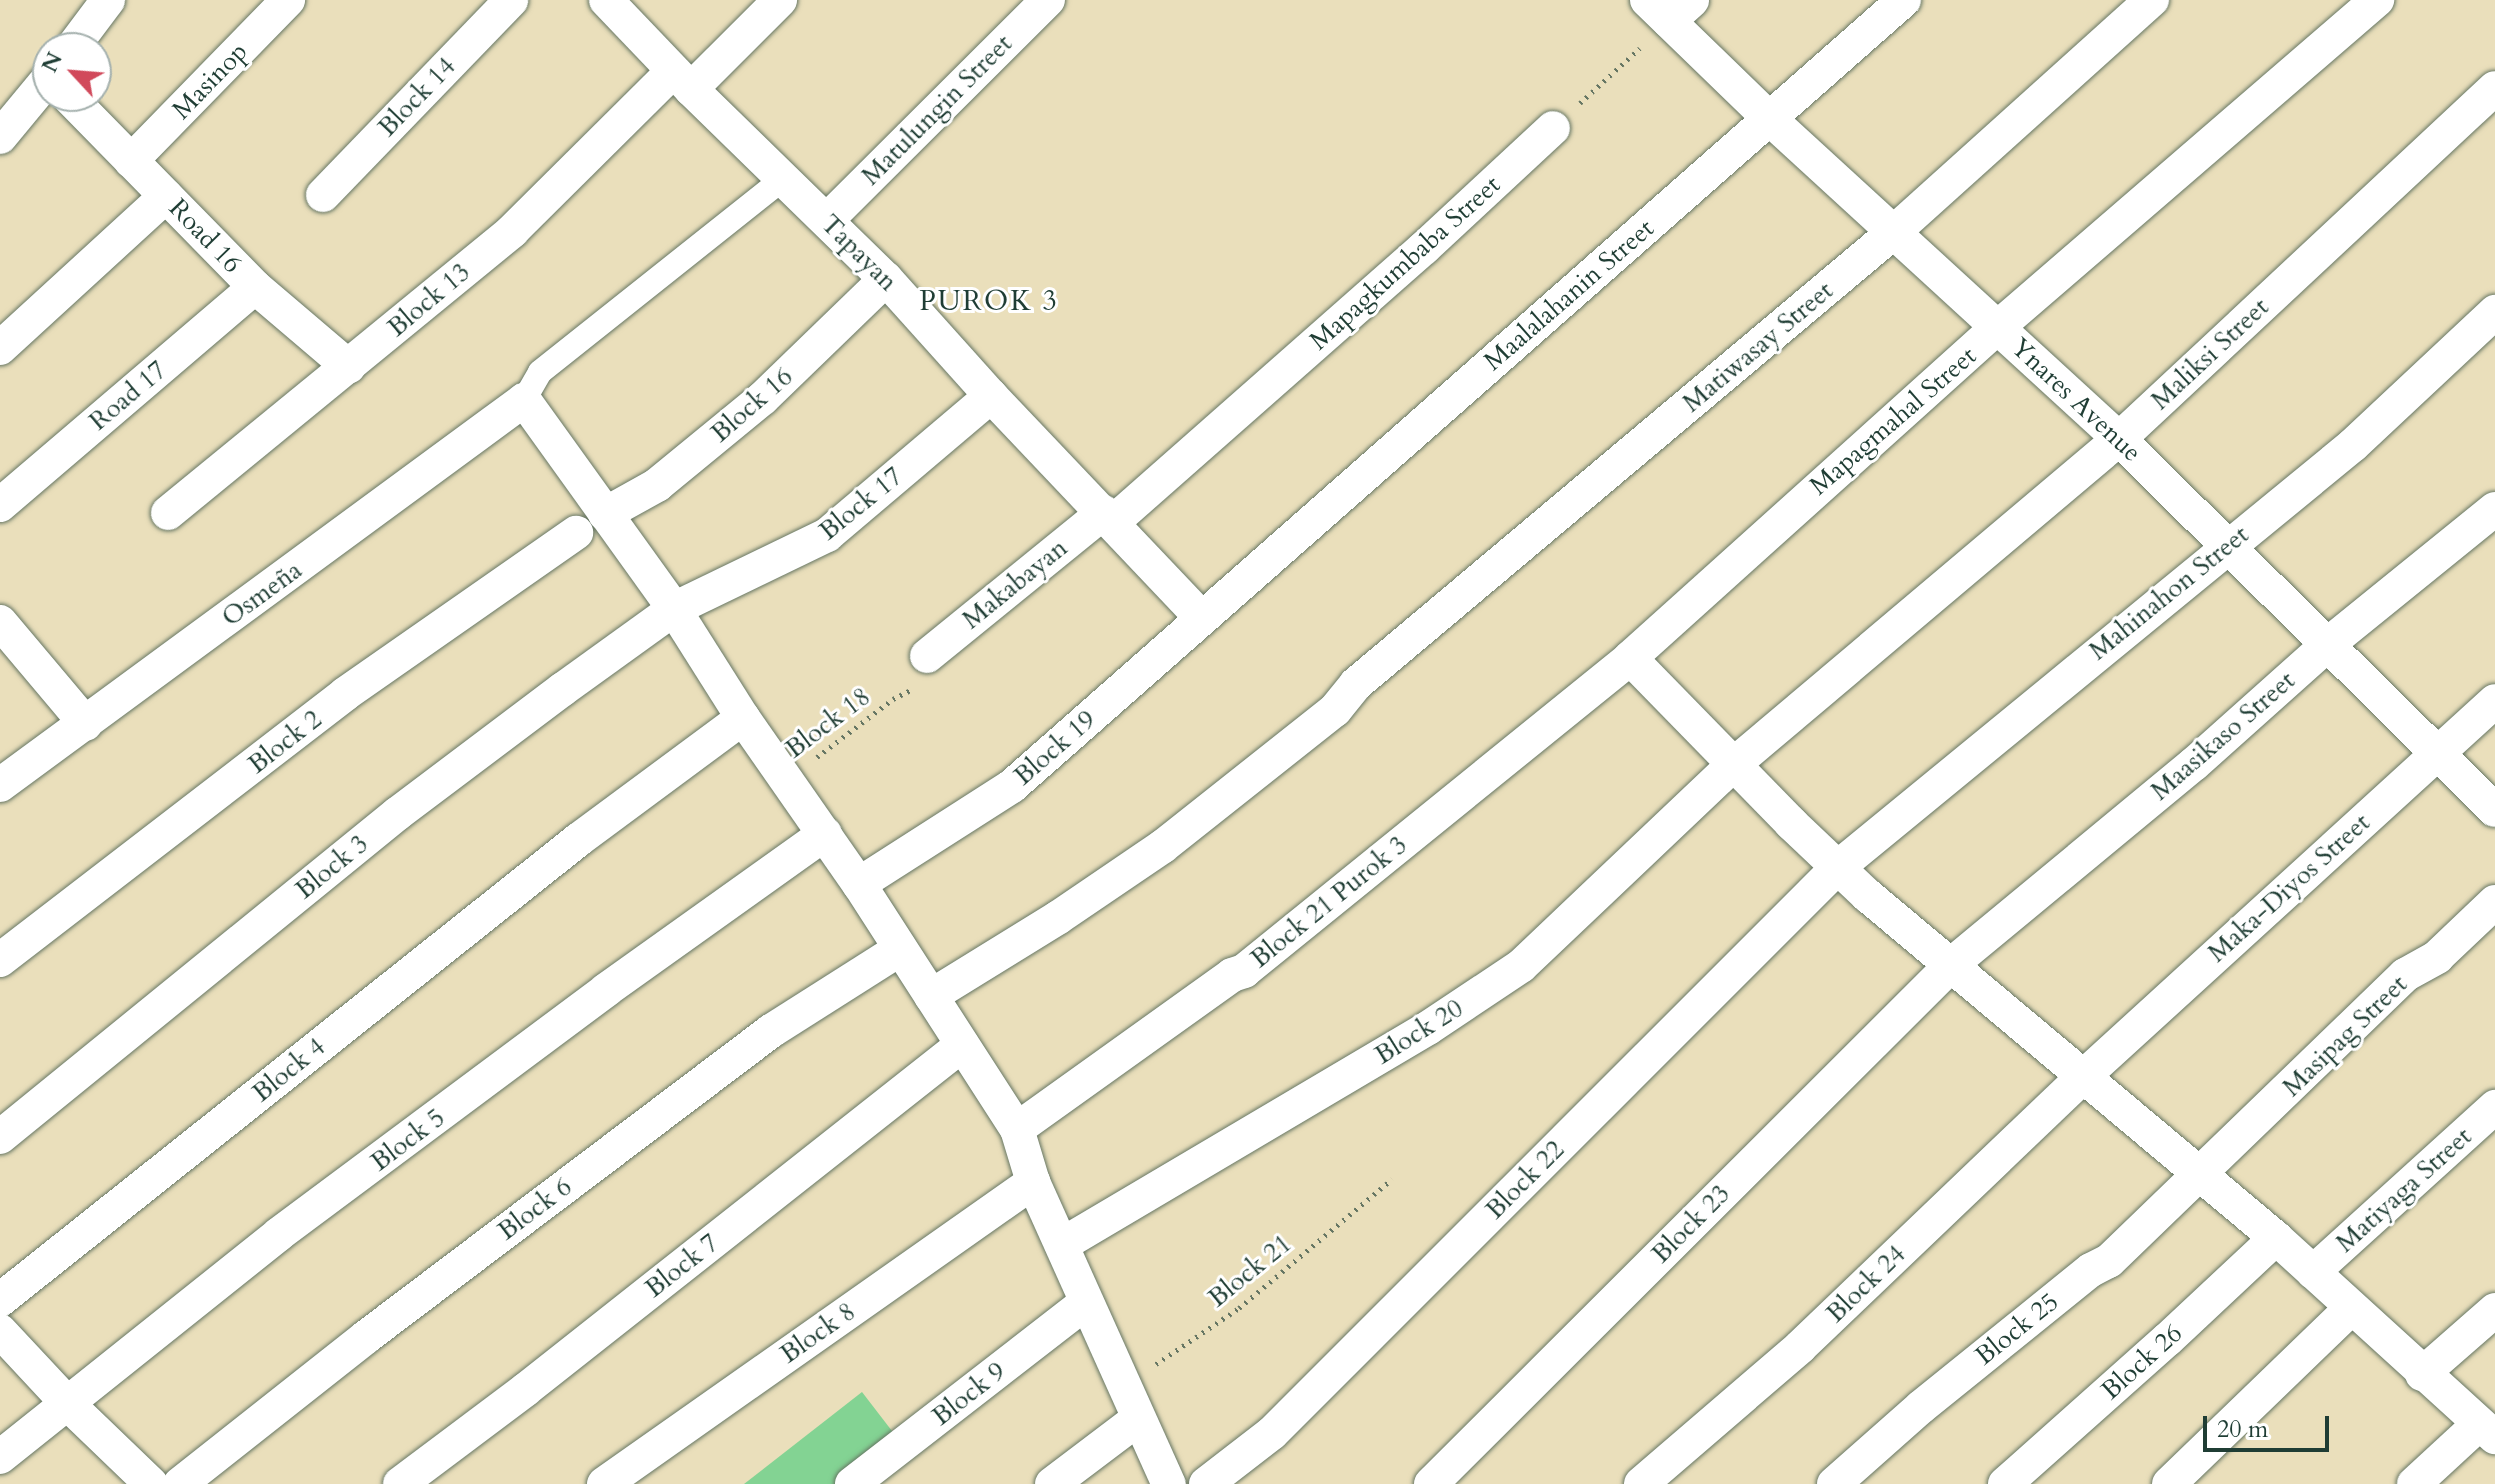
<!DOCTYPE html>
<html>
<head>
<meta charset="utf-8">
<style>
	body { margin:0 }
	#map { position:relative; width:2495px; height:1484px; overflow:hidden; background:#eadfbb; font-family:Cardo,serif }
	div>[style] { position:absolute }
	.green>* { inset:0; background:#83d393 }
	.path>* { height:5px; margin-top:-2.5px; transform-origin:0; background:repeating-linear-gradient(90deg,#667663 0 2px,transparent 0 8px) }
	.roads { filter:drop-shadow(0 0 2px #667663) drop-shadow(0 0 2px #667663) }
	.pedestrian>* { height:24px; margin:-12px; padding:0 12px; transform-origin:12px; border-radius:12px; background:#fff }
	.minor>* { height:34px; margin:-17px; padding:0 17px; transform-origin:17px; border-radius:17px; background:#fff }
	span { translate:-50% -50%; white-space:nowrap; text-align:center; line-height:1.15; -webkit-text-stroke:6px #fff; paint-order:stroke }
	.street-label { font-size:26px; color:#1f3d34 }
	.neighbourhood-label { font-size:28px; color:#1f3d34; letter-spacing:2px }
	.north { position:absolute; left:32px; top:32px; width:80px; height:80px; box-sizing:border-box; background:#fff; border:2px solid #a5b1ae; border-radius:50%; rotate:296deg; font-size:22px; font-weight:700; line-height:32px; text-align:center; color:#1f3d34 }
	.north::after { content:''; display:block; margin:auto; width:28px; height:36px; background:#d1495b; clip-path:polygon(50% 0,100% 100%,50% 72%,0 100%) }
	.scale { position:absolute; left:2203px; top:1416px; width:126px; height:36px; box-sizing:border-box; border:4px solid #1f3d34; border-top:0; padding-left:10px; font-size:24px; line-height:28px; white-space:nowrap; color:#1f3d34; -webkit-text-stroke:6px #fff; paint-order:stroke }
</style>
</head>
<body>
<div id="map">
	<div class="green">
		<i style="clip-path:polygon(862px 1392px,902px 1444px,850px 1484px,744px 1484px)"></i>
	</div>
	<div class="path">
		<i style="left:1580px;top:103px;width:81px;rotate:-42.5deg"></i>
		<i style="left:817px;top:757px;width:96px;rotate:-37.3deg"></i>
		<i style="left:893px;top:699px;width:22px;rotate:-27deg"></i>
		<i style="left:1156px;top:1364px;width:100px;rotate:-34deg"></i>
		<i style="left:1239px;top:1308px;width:200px;rotate:-40.1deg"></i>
	</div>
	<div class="roads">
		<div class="pedestrian">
			<i style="left:524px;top:400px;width:32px;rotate:-60deg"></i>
			<i style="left:540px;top:372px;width:312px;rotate:-38.5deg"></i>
		</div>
		<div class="minor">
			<i style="left:606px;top:0;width:123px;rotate:46.3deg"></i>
			<i style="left:691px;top:89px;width:272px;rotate:44.3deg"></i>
			<i style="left:886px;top:279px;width:157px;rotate:48.1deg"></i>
			<i style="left:991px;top:396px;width:306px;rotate:46.5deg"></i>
			<i style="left:1647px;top:0;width:171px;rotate:44.1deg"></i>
			<i style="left:1770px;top:119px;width:473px;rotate:42.5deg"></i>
			<i style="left:2119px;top:439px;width:528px;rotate:44.62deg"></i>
			<i style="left:1669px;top:21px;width:31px;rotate:-42deg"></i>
			<i style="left:72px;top:48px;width:60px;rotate:-53.1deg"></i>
			<i style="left:691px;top:89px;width:126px;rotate:-45deg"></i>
			<i style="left:68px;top:96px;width:267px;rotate:45.6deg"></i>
			<i style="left:255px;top:287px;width:123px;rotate:40.4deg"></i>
			<i style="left:0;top:137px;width:75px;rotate:-50.4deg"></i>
			<i style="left:131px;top:161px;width:225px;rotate:-45.7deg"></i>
			<i style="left:323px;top:195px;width:271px;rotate:-46deg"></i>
			<i style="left:827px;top:220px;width:312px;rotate:-44.9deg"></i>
			<i style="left:0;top:348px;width:225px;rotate:-42.5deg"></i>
			<i style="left:0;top:505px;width:335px;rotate:-40.5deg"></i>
			<i style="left:168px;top:513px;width:445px;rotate:-39.3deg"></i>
			<i style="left:512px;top:231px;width:227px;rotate:-44.8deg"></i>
			<i style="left:605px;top:514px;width:60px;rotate:-29.1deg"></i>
			<i style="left:657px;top:485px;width:137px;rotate:-39.4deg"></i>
			<i style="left:763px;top:398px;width:171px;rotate:-44.1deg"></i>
			<i style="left:1113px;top:522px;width:414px;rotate:-41.4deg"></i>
			<i style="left:1424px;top:248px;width:176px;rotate:-42.9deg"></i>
			<i style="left:0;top:622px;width:133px;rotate:49.9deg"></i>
			<i style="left:927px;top:656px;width:228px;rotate:-39.1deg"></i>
			<i style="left:1630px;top:658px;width:231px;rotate:45.7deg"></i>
			<i style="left:1791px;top:823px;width:105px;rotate:43.5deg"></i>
			<i style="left:1867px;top:895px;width:534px;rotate:39.98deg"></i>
			<i style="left:2276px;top:1238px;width:296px;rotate:42.3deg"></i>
			<i style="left:0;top:785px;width:650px;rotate:-36.31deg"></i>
			<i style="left:524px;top:400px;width:257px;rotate:54.3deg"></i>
			<i style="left:674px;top:609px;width:129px;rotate:57.7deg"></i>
			<i style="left:743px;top:718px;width:203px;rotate:55.1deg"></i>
			<i style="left:859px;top:884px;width:292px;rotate:57.2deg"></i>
			<i style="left:1017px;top:1129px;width:55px;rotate:73.2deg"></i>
			<i style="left:1033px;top:1182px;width:331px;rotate:65.8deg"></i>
			<i style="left:859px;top:884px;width:182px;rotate:-32.6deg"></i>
			<i style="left:1012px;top:786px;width:1189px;rotate:-41.39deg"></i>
			<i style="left:0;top:960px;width:436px;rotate:-37.6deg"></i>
			<i style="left:345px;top:694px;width:282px;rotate:-34.9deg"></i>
			<i style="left:931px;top:996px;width:150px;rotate:-31.7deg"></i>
			<i style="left:1059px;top:917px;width:125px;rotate:-34.2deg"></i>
			<i style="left:1162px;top:847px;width:221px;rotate:-38.4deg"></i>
			<i style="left:1335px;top:710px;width:33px;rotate:-51deg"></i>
			<i style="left:1356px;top:684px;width:704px;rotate:-40.05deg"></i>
			<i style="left:1895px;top:231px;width:346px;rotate:-42deg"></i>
			<i style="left:1017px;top:1129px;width:264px;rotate:-35.6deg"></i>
			<i style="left:1232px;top:975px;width:13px;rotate:-18deg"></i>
			<i style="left:1244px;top:971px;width:497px;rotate:-39deg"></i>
			<i style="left:1630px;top:658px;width:495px;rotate:-42deg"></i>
			<i style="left:1998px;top:327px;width:501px;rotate:-40.79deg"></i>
			<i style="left:0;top:1137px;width:512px;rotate:-39.13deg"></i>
			<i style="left:397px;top:814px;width:208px;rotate:-37deg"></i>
			<i style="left:563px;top:689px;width:137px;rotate:-35.8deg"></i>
			<i style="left:674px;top:609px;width:170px;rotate:-25.8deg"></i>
			<i style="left:827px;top:535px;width:215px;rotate:-40.3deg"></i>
			<i style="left:1063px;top:1244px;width:424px;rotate:-30.6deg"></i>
			<i style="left:1428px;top:1028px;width:112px;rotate:-33.7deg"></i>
			<i style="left:1521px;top:966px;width:292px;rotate:-43.5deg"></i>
			<i style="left:1733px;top:765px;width:505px;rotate:-40.18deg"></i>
			<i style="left:2119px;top:439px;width:514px;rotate:-43.03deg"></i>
			<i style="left:2313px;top:1272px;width:246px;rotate:-42.2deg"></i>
			<i style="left:0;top:1300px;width:739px;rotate:-38.51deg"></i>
			<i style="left:578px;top:840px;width:205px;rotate:-36.5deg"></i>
			<i style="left:0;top:1331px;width:101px;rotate:47deg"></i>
			<i style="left:69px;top:1405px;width:114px;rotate:43.9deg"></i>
			<i style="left:2422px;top:1374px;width:97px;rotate:-41.2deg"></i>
			<i style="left:0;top:1457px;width:357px;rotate:-38.6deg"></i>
			<i style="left:279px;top:1234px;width:408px;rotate:-36.7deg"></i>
			<i style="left:606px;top:990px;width:269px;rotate:-35.5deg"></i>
			<i style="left:180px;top:1484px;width:237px;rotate:-38.3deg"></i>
			<i style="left:366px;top:1337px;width:508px;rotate:-37.07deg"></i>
			<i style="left:771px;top:1031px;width:153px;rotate:-32.4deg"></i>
			<i style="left:400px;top:1484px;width:156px;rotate:-36.9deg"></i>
			<i style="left:525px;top:1390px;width:557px;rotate:-38.29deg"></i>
			<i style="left:604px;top:1484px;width:525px;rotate:-35.14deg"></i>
			<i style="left:852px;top:1484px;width:295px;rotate:-37.8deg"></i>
			<i style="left:1052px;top:1484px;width:108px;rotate:-37.1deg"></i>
			<i style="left:1206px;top:1484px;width:83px;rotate:-37.7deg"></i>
			<i style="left:1272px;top:1433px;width:799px;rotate:-45deg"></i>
			<i style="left:1837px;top:868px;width:667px;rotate:-39.34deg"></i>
			<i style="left:2353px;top:445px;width:195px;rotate:-43.1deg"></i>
			<i style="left:1431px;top:1484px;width:736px;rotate:-44.94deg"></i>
			<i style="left:1952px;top:964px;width:314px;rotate:-39.6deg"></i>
			<i style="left:2194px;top:764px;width:178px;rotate:-41.8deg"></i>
			<i style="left:2327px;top:645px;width:216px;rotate:-39deg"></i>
			<i style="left:1641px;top:1484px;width:210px;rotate:-40.7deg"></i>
			<i style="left:1800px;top:1347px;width:393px;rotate:-43.7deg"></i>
			<i style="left:2084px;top:1076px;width:556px;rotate:-42.38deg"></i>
			<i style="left:1834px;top:1484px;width:116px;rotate:-41.5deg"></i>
			<i style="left:1921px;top:1407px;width:218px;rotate:-38.9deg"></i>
			<i style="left:2091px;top:1270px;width:20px;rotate:-27deg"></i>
			<i style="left:2109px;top:1261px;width:412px;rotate:-44deg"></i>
			<i style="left:2405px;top:975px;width:37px;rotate:-29deg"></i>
			<i style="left:2437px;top:957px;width:80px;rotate:-43.5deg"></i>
			<i style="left:2005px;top:1484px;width:218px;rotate:-41.7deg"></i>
			<i style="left:2168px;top:1339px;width:148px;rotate:-43.1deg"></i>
			<i style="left:2169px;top:1484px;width:253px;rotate:-44deg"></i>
			<i style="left:2414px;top:1484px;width:88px;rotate:-42.7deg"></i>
		</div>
	</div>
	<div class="street-label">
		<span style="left:210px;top:81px;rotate:-46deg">Masinop</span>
		<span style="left:417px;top:97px;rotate:-46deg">Block 14</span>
		<span style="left:937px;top:110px;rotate:-45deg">Matulungin Street</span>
		<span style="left:205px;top:236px;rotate:46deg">Road 16</span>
		<span style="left:859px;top:253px;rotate:45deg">Tapayan</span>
		<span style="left:1405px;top:263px;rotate:-42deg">Mapagkumbaba Street</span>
		<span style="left:1569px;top:295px;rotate:-41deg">Maalalahanin Street</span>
		<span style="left:429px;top:300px;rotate:-40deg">Block 13</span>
		<span style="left:1758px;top:347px;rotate:-40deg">Matiwasay Street</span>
		<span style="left:2210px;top:354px;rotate:-43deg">Maliksi Street</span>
		<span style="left:128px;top:396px;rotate:-40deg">Road 17</span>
		<span style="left:2076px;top:400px;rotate:43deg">Ynares Avenue</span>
		<span style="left:752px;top:405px;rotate:-41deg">Block 16</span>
		<span style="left:1893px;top:421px;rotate:-41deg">Mapagmahal Street</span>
		<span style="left:861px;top:504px;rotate:-39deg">Block 17</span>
		<span style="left:1015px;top:584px;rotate:-39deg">Makabayan</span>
		<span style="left:2169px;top:593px;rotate:-39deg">Mahinahon Street</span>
		<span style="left:262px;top:594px;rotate:-36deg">Osmeña</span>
		<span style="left:828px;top:723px;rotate:-37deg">Block 18</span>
		<span style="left:2223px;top:736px;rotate:-41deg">Maasikaso Street</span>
		<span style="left:285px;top:742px;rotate:-38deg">Block 2</span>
		<span style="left:1055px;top:748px;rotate:-41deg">Block 19</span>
		<span style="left:332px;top:867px;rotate:-39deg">Block 3</span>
		<span style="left:2289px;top:888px;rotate:-42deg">Maka-Diyos Street</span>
		<span style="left:1329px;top:902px;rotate:-39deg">Block 21 Purok 3</span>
		<span style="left:1419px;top:1032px;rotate:-32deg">Block 20</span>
		<span style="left:2345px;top:1036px;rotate:-44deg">Masipag Street</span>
		<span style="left:289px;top:1070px;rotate:-39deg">Block 4</span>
		<span style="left:408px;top:1140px;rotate:-37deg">Block 5</span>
		<span style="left:1525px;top:1180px;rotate:-45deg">Block 22</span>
		<span style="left:2404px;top:1190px;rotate:-42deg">Matiyaga Street</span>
		<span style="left:535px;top:1209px;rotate:-37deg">Block 6</span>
		<span style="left:1691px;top:1224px;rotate:-45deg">Block 23</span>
		<span style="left:682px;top:1266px;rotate:-38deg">Block 7</span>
		<span style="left:1250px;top:1271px;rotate:-39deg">Block 21</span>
		<span style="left:1866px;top:1284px;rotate:-44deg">Block 24</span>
		<span style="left:2017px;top:1329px;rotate:-39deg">Block 25</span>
		<span style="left:818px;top:1333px;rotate:-35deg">Block 8</span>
		<span style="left:2142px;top:1362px;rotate:-42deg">Block 26</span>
		<span style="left:969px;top:1394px;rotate:-38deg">Block 9</span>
	</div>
	<div class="neighbourhood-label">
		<span style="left:989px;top:301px">PUROK 3</span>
	</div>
	<div class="north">N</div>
	<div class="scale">20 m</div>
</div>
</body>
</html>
